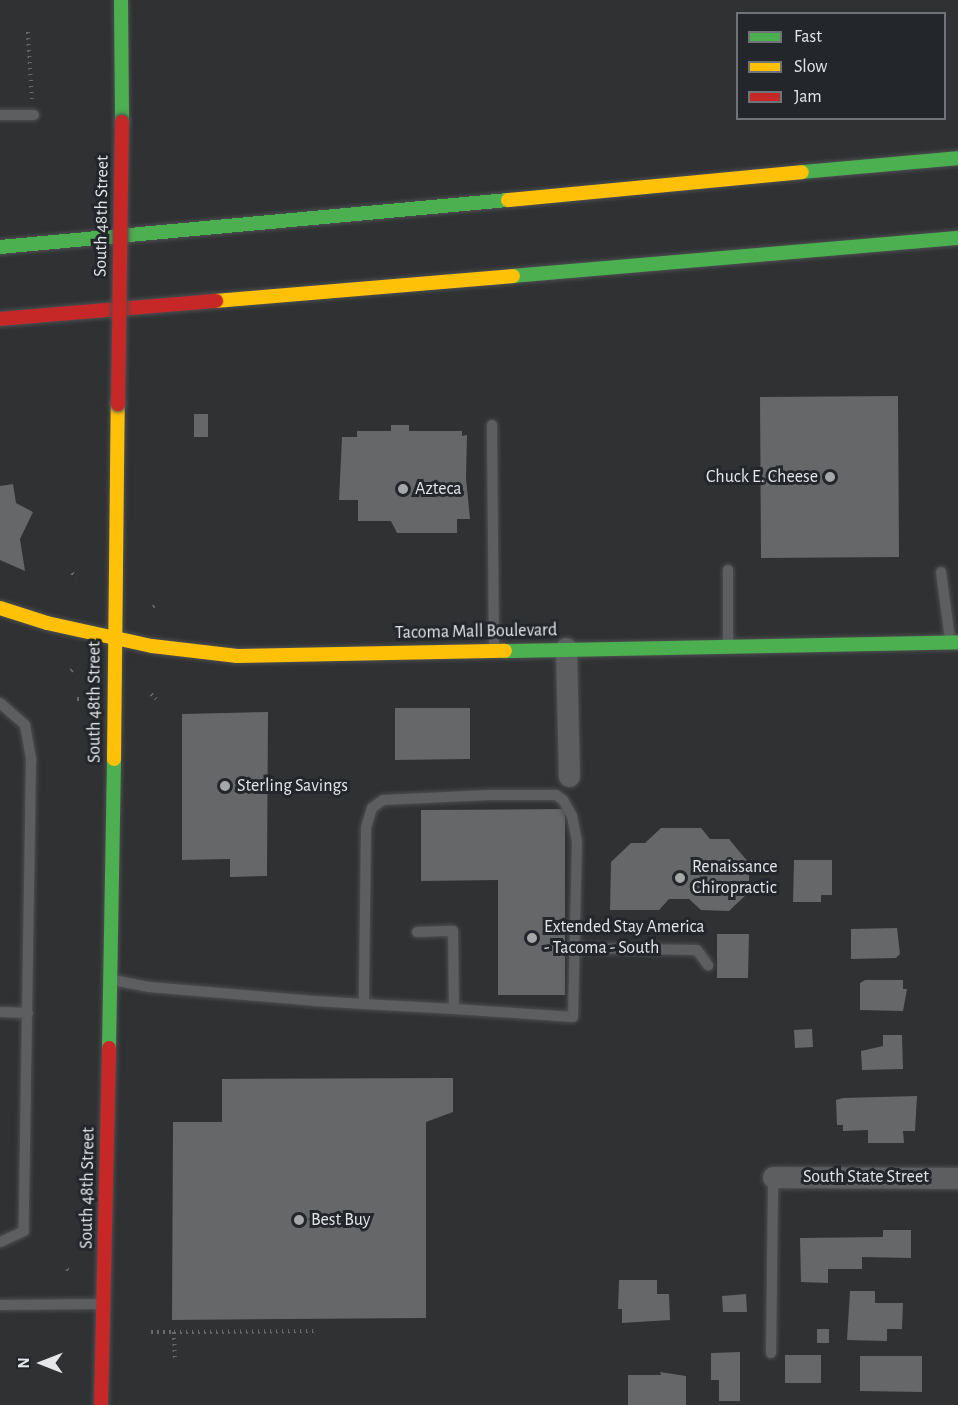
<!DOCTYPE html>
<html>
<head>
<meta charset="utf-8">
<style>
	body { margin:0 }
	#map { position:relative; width:958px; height:1405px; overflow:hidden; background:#2f3133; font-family:"Alegreya Sans",sans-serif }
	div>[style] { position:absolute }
	.building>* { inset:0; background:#656768 }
	.path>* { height:4px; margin-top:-2px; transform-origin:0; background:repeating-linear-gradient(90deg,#68696a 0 1.5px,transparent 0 6px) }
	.roads { filter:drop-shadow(0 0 2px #4d4f50) drop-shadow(0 0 2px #4d4f50) }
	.lane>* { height:10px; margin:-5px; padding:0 5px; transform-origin:5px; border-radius:5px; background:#5d5e60 }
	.street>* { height:21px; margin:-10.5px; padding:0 10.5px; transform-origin:10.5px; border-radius:10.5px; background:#5d5e60 }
	.fast>* { height:14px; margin:-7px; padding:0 7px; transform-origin:7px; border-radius:7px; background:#4caf50 }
	.slow>* { height:14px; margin:-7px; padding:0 7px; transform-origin:7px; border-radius:7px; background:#ffc107 }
	.jam>* { height:14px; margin:-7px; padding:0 7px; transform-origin:7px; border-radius:7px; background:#c62828 }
	.bridges { filter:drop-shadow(0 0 2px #4d4f50) drop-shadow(0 0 2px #4d4f50) }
	.jam-bridge>* { height:14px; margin:-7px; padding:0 7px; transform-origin:7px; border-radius:7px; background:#c62828 }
	.dots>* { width:16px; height:16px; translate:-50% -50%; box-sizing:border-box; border:3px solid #23262b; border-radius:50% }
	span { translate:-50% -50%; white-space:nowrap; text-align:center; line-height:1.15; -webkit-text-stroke:6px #23262b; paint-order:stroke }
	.street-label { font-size:18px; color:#e4e6e9 }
	.poi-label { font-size:18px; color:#e4e6e9 }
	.right { translate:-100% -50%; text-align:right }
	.left { translate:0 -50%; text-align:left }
	.legend { position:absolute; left:736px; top:12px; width:210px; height:108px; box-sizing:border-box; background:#23262b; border:2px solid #707377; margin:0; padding:8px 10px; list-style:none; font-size:18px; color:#e4e6e9 }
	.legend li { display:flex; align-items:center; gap:12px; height:30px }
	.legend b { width:30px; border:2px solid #707377 }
	.north { position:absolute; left:12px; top:1333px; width:60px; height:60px; -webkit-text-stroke:4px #23262b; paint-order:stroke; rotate:270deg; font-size:16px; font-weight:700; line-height:24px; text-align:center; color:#e4e6e9 }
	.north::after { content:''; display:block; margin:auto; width:21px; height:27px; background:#e4e6e9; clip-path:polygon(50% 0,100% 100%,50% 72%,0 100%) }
</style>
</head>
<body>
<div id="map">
	<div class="building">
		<i style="clip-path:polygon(898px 396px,899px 557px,761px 558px,760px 397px)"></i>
		<i style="clip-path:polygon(194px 414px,208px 414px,208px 437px,194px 437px)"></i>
		<i style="clip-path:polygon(391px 425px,409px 425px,409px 431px,462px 431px,462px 436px,467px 435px,466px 478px,470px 519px,457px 519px,457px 533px,397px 533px,391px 521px,358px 521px,358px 500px,339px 500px,342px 437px,357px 437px,357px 431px,391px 431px)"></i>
		<i style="clip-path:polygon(13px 484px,16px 503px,33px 512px,20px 539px,25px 571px,0 560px,0 486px)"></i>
		<i style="clip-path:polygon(395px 708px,470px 708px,470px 759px,395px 760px)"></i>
		<i style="clip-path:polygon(268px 712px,267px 876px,230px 877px,230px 859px,182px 860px,182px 714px)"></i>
		<i style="clip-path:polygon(565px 809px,565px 995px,498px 995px,498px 880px,421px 881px,421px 810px)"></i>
		<i style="clip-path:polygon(661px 828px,701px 828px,710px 839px,729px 839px,749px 863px,749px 892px,729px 911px,701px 910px,689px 899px,669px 899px,659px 910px,610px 910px,611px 862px,631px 843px,645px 843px)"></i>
		<i style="clip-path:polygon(794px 860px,832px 860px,832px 895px,821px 895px,821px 902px,793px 902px)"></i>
		<i style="clip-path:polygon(897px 928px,900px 954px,896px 958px,851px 959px,851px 929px)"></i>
		<i style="clip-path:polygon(717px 934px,749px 934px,748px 978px,717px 978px)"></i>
		<i style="clip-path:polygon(865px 980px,903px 980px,903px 989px,907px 989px,903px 1011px,860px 1010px,860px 983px)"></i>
		<i style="clip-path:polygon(812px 1029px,813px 1047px,795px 1048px,794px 1030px)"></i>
		<i style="clip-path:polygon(883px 1035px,902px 1035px,903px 1069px,862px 1070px,861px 1051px,883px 1046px)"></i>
		<i style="clip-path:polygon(453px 1078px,453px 1112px,426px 1122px,426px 1318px,172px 1320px,173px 1122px,222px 1122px,222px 1079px)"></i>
		<i style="clip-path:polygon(917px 1096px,915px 1131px,903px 1131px,904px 1143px,868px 1143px,868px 1130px,843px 1131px,843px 1125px,837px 1125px,836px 1100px,843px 1098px)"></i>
		<i style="clip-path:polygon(883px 1230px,911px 1230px,911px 1258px,862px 1257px,862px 1269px,828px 1269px,828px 1283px,801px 1282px,800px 1238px,883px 1237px)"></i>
		<i style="clip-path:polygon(619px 1280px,657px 1280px,657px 1294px,669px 1294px,670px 1320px,622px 1323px,622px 1309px,618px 1309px)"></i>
		<i style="clip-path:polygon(850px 1291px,875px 1291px,875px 1303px,903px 1303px,902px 1329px,887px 1329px,887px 1341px,847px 1340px)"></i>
		<i style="clip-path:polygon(746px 1294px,747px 1312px,723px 1312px,722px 1296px)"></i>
		<i style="clip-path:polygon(817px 1329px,829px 1329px,829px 1343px,817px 1343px)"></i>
		<i style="clip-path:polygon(740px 1352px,740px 1401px,719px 1401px,719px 1380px,711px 1380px,711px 1353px)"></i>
		<i style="clip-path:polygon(785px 1355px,821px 1355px,821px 1383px,785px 1383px)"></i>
		<i style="clip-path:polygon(860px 1356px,922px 1356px,922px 1392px,860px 1391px)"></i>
		<i style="clip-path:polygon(660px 1372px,686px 1376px,686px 1405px,628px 1405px,628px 1375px,661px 1375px)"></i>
	</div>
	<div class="path">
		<i style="left:28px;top:32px;width:67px;rotate:86.6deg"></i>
		<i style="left:72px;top:573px;width:6px;rotate:51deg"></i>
		<i style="left:153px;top:607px;width:5px;rotate:-37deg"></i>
		<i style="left:71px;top:671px;width:4px;rotate:-45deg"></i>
		<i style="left:151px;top:694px;width:7px;rotate:45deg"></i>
		<i style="left:77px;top:699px;width:6px"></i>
		<i style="left:67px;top:1269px;width:6px;rotate:51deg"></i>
		<i style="left:151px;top:1332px;width:23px"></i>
		<i style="left:174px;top:1332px;width:26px;rotate:88deg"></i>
		<i style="left:174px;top:1332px;width:142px;rotate:-0.4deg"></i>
	</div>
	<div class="roads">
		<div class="lane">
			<i style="left:0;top:115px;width:34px"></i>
			<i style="left:492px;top:425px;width:224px;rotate:89.5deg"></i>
			<i style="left:728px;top:570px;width:75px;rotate:90deg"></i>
			<i style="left:941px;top:572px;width:68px;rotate:82.3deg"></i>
			<i style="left:0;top:703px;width:33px;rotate:41deg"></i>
			<i style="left:25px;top:725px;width:36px;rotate:80deg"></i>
			<i style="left:31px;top:760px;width:471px;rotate:90.9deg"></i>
			<i style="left:24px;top:1231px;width:26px;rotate:155deg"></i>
			<i style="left:417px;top:932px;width:36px;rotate:-2deg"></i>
			<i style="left:453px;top:931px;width:78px;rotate:89.3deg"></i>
			<i style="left:575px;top:948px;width:122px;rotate:0.9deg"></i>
			<i style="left:697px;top:950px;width:19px;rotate:54deg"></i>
			<i style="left:113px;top:980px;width:37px;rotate:11deg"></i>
			<i style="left:149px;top:987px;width:166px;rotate:4.8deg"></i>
			<i style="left:314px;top:1001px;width:50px;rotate:3.4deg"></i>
			<i style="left:364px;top:1004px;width:90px;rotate:3.2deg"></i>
			<i style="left:454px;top:1009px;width:119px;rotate:3.8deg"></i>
			<i style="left:573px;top:1017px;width:175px;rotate:-88.7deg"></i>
			<i style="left:577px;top:842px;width:26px;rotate:-101deg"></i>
			<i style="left:572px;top:816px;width:18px;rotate:-119deg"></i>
			<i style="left:563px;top:800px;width:9px;rotate:-144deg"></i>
			<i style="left:556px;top:795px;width:67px;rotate:180deg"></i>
			<i style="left:489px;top:795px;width:106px;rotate:177.3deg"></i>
			<i style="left:383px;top:800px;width:14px;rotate:144deg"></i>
			<i style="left:372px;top:808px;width:21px;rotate:107deg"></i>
			<i style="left:366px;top:828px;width:176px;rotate:90.7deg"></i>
			<i style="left:0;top:1012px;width:28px;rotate:2deg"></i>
			<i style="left:0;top:1305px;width:102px;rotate:-0.6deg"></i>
			<i style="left:771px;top:1353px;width:176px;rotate:-89.3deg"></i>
		</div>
		<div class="street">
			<i style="left:566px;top:648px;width:128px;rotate:88.7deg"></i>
			<i style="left:773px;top:1177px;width:185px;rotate:0.3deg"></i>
		</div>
		<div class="fast">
			<i style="left:121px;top:0;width:122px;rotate:89.5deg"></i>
			<i style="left:802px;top:172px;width:157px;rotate:-5.1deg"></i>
			<i style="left:0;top:247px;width:510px;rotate:-5.29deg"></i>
			<i style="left:513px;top:276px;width:447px;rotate:-4.9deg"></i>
			<i style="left:505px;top:651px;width:453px;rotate:-1.1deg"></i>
			<i style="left:109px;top:1048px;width:289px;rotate:-89deg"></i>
		</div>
		<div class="slow">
			<i style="left:508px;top:200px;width:295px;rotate:-5.4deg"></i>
			<i style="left:216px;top:301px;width:298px;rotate:-4.8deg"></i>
			<i style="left:0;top:608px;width:49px;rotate:17.7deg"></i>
			<i style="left:47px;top:623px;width:107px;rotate:12.4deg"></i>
			<i style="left:152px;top:646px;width:86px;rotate:6.7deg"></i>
			<i style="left:237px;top:656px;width:268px;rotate:-1.1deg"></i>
			<i style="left:114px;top:759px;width:355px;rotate:-89.4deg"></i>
		</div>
		<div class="jam">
			<i style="left:0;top:319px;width:217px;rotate:-4.8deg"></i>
			<i style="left:101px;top:1405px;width:357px;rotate:-88.7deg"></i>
		</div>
	</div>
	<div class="bridges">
		<div class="jam-bridge">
			<i style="left:118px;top:404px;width:282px;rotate:-89.2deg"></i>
		</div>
	</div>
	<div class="dots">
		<i style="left:830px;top:477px;background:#a5a7a9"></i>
		<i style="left:403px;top:489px;background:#a5a7a9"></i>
		<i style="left:225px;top:786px;background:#a5a7a9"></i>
		<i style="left:680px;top:878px;background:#a5a7a9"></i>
		<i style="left:532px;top:938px;background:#a5a7a9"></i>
		<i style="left:299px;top:1220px;background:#a5a7a9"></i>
	</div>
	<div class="street-label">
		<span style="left:102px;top:216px;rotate:-89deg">South 48th Street</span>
		<span style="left:476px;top:632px;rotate:-1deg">Tacoma Mall Boulevard</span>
		<span style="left:95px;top:702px;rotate:-90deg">South 48th Street</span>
		<span style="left:866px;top:1177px">South State Street</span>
		<span style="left:88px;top:1188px;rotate:-89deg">South 48th Street</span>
	</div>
	<div class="poi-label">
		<span class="right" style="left:818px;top:477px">Chuck E. Cheese</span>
		<span class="left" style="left:415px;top:489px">Azteca</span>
		<span class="left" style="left:237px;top:786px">Sterling Savings</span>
		<span class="left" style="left:692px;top:878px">Renaissance<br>Chiropractic</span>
		<span class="left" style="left:544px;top:938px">Extended Stay America<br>- Tacoma - South</span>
		<span class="left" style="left:311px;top:1220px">Best Buy</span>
	</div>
	<ul class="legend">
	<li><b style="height:8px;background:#4caf50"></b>Fast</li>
	<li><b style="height:8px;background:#ffc107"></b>Slow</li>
	<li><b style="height:8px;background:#c62828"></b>Jam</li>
	</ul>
	<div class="north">N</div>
</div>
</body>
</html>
